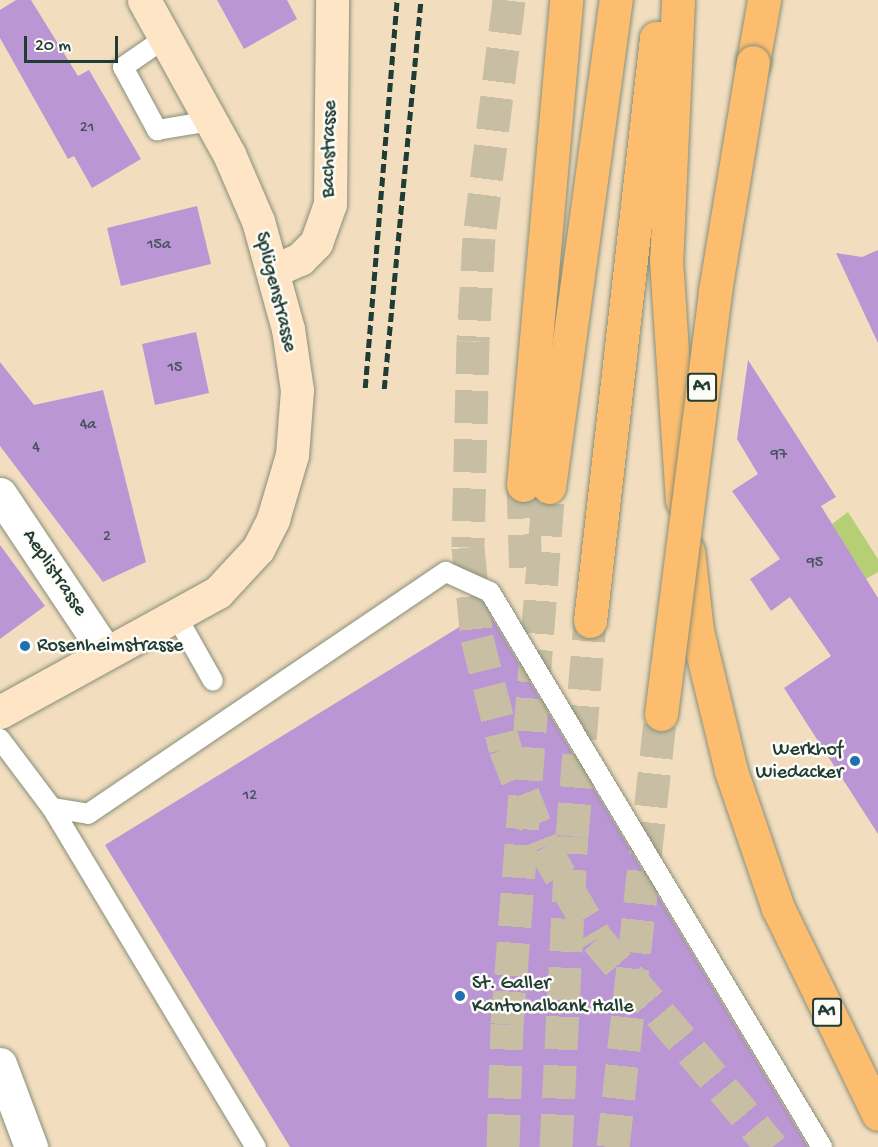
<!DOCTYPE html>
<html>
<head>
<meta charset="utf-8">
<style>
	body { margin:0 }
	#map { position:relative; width:878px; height:1147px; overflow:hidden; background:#f2debf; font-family:"Gochi Hand",sans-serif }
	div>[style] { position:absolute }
	.green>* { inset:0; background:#b7cf74 }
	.building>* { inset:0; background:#bb96d5 }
	.highway-tunnel>* { height:33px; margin-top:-16.5px; transform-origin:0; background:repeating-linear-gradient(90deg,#c8bea3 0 33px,transparent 0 49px) }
	.roads { filter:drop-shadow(0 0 2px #888e7a) drop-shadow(0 0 2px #888e7a) }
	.lane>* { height:20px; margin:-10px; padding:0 10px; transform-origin:10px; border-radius:10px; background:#fff }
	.street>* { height:33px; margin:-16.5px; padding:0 16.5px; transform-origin:16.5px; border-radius:16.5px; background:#fff }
	.secondary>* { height:33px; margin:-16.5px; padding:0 16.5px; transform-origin:16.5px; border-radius:16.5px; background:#fee5c5 }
	.highway>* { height:33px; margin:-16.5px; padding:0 16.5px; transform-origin:16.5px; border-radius:16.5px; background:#fcbd6f }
	.rail>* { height:4.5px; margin-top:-2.25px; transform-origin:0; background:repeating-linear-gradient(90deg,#1f3d34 0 9px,transparent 0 13.5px) }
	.bridges { filter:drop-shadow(0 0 2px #888e7a) drop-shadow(0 0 2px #888e7a) }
	.highway-bridge>* { height:33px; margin:-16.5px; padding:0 16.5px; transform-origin:16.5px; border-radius:16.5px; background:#fcbd6f }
	.dots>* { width:16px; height:16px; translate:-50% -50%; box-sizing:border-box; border:3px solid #fdfcf7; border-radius:50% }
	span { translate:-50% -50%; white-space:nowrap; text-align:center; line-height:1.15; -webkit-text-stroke:5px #fdfcf7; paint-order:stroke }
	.number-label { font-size:16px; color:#46535c }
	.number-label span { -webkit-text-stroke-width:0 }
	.shield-label span { padding:2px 4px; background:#fdfcf7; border:2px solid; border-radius:4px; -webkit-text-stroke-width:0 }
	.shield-label { font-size:18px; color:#1f3d34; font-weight:700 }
	.street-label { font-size:20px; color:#1f3d34 }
	.poi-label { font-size:20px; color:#1f3d34 }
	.left { translate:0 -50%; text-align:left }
	.right { translate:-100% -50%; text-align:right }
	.scale { position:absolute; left:24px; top:36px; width:94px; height:27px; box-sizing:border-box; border:3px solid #1f3d34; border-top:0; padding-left:8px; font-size:18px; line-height:21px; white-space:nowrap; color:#1f3d34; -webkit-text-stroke:4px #fdfcf7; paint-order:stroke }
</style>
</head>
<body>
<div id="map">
	<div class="green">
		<i style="clip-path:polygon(848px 512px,878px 559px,878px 572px,866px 579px,832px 524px)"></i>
	</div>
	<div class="building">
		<i style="clip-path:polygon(16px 0,31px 0,78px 76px,89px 70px,141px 159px,92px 188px,74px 156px,68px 159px,0 38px,0 10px)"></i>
		<i style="clip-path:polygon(217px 0,287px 0,297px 19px,244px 49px)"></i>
		<i style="clip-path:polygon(197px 206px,211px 264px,121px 286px,107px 228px)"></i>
		<i style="clip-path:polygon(878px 250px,878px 343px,836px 253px,862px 257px)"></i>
		<i style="clip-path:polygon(196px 332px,209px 393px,155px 405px,142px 344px)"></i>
		<i style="clip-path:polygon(748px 360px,836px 497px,821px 506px,878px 598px,878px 834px,784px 688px,831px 656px,790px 597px,771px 611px,750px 579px,780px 559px,732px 491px,758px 474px,737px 439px)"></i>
		<i style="clip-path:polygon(0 362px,34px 405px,103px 390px,146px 562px,103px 582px,0 446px)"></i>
		<i style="clip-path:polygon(0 545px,45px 606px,0 639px)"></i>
		<i style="clip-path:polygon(487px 610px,808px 1147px,290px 1147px,105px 845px)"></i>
	</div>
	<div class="highway-tunnel">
		<i style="left:509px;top:0;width:240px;rotate:97.2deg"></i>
		<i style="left:479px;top:238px;width:103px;rotate:93.3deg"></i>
		<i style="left:473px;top:341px;width:206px;rotate:91.4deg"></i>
		<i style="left:468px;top:547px;width:91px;rotate:84.4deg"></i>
		<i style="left:477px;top:638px;width:114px;rotate:75.7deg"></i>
		<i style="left:505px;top:748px;width:106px;rotate:68.5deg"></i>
		<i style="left:544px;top:847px;width:106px;rotate:60.1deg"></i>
		<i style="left:597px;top:939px;width:272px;rotate:49.9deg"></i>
		<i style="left:523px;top:485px;width:97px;rotate:88.2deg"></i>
		<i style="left:503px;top:1147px;width:123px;rotate:-88.1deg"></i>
		<i style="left:507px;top:1024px;width:539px;rotate:-85.53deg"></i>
		<i style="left:556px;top:1147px;width:311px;rotate:-87.1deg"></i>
		<i style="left:572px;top:836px;width:216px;rotate:-85.2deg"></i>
		<i style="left:613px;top:1147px;width:436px;rotate:-83.7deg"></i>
	</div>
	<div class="roads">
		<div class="lane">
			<i style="left:165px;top:38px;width:51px;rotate:145.4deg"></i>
			<i style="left:123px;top:67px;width:72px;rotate:61.6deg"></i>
			<i style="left:157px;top:130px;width:55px;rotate:-9.5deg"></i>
			<i style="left:177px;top:617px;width:73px;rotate:60.6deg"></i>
			<i style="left:0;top:739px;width:86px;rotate:53deg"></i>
			<i style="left:52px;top:808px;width:36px;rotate:9deg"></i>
			<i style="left:88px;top:814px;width:432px;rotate:-34.1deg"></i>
			<i style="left:446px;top:572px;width:48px;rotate:24.4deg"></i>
			<i style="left:490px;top:592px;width:647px;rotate:59.11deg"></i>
			<i style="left:52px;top:808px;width:396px;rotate:59deg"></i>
		</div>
		<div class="street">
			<i style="left:0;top:494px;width:191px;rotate:56.3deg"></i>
			<i style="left:0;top:1064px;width:89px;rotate:69.5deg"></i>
		</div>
		<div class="secondary">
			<i style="left:273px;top:271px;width:30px;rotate:-24deg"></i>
			<i style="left:300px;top:259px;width:23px;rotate:-45deg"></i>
			<i style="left:316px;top:243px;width:41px;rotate:-70.3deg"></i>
			<i style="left:330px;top:204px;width:204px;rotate:-89.4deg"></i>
			<i style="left:0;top:712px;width:249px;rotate:-28.8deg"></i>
			<i style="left:218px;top:592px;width:59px;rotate:-47.1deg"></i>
			<i style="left:258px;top:549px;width:34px;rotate:-63deg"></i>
			<i style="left:273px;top:519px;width:67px;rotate:-73.5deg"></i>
			<i style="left:292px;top:455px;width:65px;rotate:-85.6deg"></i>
			<i style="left:297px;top:390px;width:62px;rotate:-98.4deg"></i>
			<i style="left:288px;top:329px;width:112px;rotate:-105.5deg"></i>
			<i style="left:258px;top:221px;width:73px;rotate:-113.4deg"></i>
			<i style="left:229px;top:154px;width:176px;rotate:-118.9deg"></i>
		</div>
		<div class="highway">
			<i style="left:678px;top:0;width:260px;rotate:92.6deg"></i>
			<i style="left:666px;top:260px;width:241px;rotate:86.2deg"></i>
			<i style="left:753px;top:62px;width:63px;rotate:-79.9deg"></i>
			<i style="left:523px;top:485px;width:487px;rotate:-84.9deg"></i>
			<i style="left:549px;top:487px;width:492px;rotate:-82.2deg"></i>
			<i style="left:688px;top:551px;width:81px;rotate:83.6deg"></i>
			<i style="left:697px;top:631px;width:144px;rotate:76.3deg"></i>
			<i style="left:731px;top:771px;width:145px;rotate:71.1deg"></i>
			<i style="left:778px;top:908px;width:229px;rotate:64.1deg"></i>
			<i style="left:590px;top:621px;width:587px;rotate:-83.54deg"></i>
		</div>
	</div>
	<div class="rail">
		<i style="left:365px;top:388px;width:389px;rotate:-85.3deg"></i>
		<i style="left:384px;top:389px;width:391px;rotate:-84.6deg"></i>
	</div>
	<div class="bridges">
		<div class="highway-bridge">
			<i style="left:661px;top:714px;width:426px;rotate:-82.7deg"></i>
			<i style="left:715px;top:291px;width:232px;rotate:-80.6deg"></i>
		</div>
	</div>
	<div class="dots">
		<i style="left:25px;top:646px;background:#1f6fb2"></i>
		<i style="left:855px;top:761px;background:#1f6fb2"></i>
		<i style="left:460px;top:996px;background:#1f6fb2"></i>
	</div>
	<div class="number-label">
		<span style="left:87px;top:129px">21</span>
		<span style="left:159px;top:246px">15a</span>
		<span style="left:175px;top:369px">15</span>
		<span style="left:88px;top:426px">4a</span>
		<span style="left:36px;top:449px">4</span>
		<span style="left:779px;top:456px">97</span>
		<span style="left:107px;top:538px">2</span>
		<span style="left:815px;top:564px">95</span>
		<span style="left:250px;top:797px">12</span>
	</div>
	<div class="shield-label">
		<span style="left:702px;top:387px">A1</span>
		<span style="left:827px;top:1012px">A1</span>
	</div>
	<div class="street-label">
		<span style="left:330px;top:149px;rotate:-89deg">Bachstrasse</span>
		<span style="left:275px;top:292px;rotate:76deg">Splügenstrasse</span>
		<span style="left:54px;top:573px;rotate:56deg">Aeplistrasse</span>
	</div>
	<div class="poi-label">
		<span class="left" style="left:37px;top:646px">Rosenheimstrasse</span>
		<span class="right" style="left:843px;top:762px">Werkhof<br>Wiedacker</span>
		<span class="left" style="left:472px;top:996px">St. Galler<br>Kantonalbank Halle</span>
	</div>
	<div class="scale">20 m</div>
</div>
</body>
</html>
